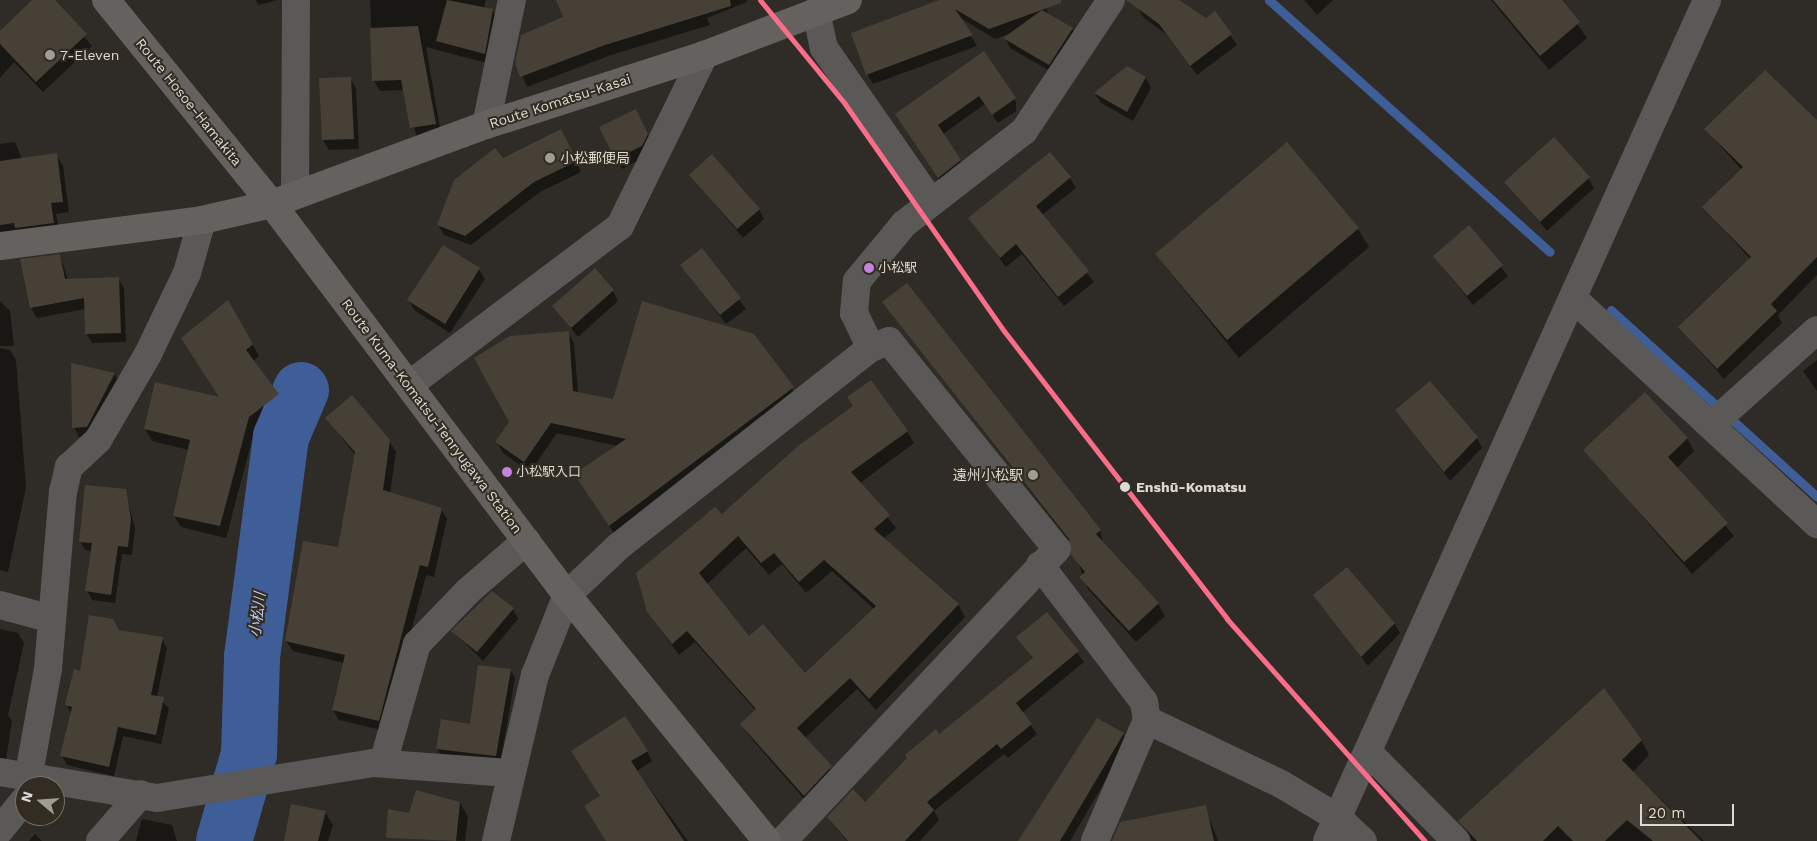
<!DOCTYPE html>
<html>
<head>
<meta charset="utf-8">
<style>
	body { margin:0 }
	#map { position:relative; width:1817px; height:841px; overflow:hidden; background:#2f2b26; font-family:"Work Sans","Noto Sans JP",sans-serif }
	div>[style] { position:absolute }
	.shadow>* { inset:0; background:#0007 }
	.stream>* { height:9px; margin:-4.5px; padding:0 4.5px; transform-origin:4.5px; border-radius:4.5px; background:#3f5d96 }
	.river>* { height:56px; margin:-28px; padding:0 28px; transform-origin:28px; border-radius:28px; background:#3f5d96 }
	.building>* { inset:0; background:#474036 }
	.minor>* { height:28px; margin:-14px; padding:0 14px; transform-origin:14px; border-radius:14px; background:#5b5958 }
	.major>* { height:28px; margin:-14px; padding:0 14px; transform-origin:14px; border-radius:14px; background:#65615f }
	.rail-1>* { height:5px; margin:-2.5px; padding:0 2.5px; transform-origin:2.5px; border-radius:2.5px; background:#fb6d88 }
	.dots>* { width:14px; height:14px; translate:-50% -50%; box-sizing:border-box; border:2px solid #332c22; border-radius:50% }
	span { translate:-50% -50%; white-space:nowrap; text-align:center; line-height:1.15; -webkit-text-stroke:4px #332c22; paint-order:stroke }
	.bus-label { font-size:13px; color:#ddd9d3 }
	.left { translate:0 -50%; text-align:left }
	.poi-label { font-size:14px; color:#ddd9d3 }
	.right { translate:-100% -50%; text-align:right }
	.street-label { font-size:14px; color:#ddd9d3 }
	.stop-label { font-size:14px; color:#ddd9d3; font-weight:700 }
	.water-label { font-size:15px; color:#b8cdf1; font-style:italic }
	.north { position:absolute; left:15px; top:776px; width:50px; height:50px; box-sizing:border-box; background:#332c22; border:1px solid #777169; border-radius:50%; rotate:288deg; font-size:14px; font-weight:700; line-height:20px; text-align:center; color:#ddd9d3 }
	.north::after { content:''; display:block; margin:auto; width:18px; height:22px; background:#a09c96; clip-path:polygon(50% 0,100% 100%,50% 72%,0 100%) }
	.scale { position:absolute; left:1640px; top:804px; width:94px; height:22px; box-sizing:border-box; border:2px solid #ddd9d3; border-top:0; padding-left:6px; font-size:15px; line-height:18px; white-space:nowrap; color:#ddd9d3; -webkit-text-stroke:4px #332c22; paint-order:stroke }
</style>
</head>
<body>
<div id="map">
	<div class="shadow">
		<i style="clip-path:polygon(34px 0,53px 0,92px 46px,43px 92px,14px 62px,0 78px,0 32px)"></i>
		<i style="clip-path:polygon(256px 0,278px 0,258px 5px)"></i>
		<i style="clip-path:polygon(370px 0,486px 0,484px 8px,492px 10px,498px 21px,490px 64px,426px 47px,441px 134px,417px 138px,404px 90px,380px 91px,374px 81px)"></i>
		<i style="clip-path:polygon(557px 0,746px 0,747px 2px,707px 18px,710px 25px,611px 55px,527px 87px,516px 62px,565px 18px)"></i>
		<i style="clip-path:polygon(944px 0,1043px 0,1049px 15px,1072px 29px,1078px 39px,1055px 74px,1010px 48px,1005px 38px,1009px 34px,995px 39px,959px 17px,977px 46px,873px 84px,867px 74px)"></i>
		<i style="clip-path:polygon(1143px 0,1176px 0,1206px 20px,1215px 13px,1237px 45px,1197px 75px,1166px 34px,1144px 18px,1138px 8px)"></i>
		<i style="clip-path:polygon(1304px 0,1333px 0,1317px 15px)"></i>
		<i style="clip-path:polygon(1491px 0,1560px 0,1587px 38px,1549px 70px)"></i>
		<i style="clip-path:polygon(983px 53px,1016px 102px,1016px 111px,998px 123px,985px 104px,943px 134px,966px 169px,944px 186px,902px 123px)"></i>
		<i style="clip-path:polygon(1127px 67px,1146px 78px,1151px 88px,1133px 121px,1101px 103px,1095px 94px)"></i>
		<i style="clip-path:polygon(350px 78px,356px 88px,359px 149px,329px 150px,323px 140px,320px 80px)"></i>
		<i style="clip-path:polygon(641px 121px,653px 145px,647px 156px,622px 169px,601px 128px)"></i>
		<i style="clip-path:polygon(1817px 122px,1817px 275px,1778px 315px,1782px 323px,1724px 379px,1679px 327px,1750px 259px,1704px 207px,1742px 170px,1705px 129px)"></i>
		<i style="clip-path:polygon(566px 141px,581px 172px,540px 192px,471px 245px,444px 235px,438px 225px,503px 160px)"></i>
		<i style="clip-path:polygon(15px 142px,22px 159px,56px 155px,63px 166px,69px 212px,56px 214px,60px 234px,0 239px,0 144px)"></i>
		<i style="clip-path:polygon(1070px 178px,1076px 188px,1042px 215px,1094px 282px,1064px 306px,1022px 254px,1006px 267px,970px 218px)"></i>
		<i style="clip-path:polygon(1588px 178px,1594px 188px,1547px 231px,1506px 182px)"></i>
		<i style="clip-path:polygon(695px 180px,759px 209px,764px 219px,743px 238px)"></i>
		<i style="clip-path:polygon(1469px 227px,1508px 276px,1473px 305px,1435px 257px)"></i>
		<i style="clip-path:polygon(1358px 229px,1369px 247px,1239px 358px,1156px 255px)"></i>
		<i style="clip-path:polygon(702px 250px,746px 309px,726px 324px,682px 266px)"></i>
		<i style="clip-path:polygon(60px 255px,68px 280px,118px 278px,124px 288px,126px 342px,92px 343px,86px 333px,85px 309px,37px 318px,31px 308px)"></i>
		<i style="clip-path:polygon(479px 269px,485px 279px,450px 333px,414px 310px,409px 300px)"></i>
		<i style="clip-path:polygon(613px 291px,618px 301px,578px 337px,554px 306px)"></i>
		<i style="clip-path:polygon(0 301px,10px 311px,14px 346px,0 346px)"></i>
		<i style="clip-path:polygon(228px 301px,259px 356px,253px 361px,285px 406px,255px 429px,226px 538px,181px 527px,174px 516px,189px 450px,152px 441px,145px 429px,221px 398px)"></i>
		<i style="clip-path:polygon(884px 303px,1100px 531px,1104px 545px,1158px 604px,1165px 616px,1136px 642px,1088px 589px,1071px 543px)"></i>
		<i style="clip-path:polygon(568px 332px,574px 343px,578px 393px,614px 400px,753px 335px,799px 399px,616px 536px,582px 485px,618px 446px,557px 433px,530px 472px,503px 453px,497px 442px)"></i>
		<i style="clip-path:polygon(0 348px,10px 350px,16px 360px,26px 487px,8px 572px,0 570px)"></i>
		<i style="clip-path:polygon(1817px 360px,1817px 391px,1803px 371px)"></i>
		<i style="clip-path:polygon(72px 364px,115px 374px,120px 384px,93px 437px,79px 437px,74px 427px)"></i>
		<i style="clip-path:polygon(1397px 410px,1477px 438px,1482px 448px,1450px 481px)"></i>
		<i style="clip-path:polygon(327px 418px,389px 441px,396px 452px,390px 493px,441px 509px,447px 519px,434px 577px,426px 575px,385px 731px,339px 720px,333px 710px,344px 663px,293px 651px,286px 641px,339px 549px,355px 455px)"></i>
		<i style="clip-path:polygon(evenodd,907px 431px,914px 443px,860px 483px,896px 528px,883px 539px,958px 604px,965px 617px,876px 710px,857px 689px,805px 738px,838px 779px,811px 807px,749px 736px,742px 724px,756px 711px,695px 642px,679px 655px,648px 612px,722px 516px,907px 431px,746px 548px,769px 575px,782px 564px,806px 593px,832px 571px,875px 610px,805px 675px,749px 638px,706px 585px,746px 548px)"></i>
		<i style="clip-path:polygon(1687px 438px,1694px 451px,1677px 468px,1734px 536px,1692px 574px,1585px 450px)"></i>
		<i style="clip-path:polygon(125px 490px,135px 528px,132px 555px,122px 554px,115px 603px,92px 600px,87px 591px,92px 551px,85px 550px,80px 541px)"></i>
		<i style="clip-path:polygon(1314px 595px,1394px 623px,1400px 633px,1368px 666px)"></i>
		<i style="clip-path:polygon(513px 609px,518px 619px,483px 661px,453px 631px)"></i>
		<i style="clip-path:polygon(1047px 614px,1084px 662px,1022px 713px,1037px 734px,1008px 758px,1004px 754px,934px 811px,939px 820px,920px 841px,847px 841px,828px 818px,865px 803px,1033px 659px,1018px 637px)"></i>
		<i style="clip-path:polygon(0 629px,18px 633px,24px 643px,8px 715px,12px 721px,6px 759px,0 758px)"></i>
		<i style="clip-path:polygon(162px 639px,167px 648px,157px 697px,169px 708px,161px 744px,123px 736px,114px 776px,67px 765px,62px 756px,71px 714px,67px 705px,81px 672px)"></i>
		<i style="clip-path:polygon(510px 670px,515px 678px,500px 764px,442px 757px,437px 749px,442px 721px,471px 726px)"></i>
		<i style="clip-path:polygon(1098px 720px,1123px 734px,1128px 742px,1070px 841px,1019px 841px)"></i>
		<i style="clip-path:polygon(1641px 740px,1649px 755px,1633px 772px,1704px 841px,1473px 841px,1460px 822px)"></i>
		<i style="clip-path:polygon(647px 751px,652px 761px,637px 771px,688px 841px,607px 841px,601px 796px,579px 762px)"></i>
		<i style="clip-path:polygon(460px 803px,468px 817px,465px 841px,388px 838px)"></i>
		<i style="clip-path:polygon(1205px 807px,1218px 841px,1128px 841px)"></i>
		<i style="clip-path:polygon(325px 812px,333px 825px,328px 841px,286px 841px)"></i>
		<i style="clip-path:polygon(142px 819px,172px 825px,177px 841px,136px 841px)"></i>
		<i style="clip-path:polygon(35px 834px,42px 841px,29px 841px)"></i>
	</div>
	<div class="stream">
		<i style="left:1269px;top:0;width:377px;rotate:41.9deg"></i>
		<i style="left:1611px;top:310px;width:278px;rotate:42.2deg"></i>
	</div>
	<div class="river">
		<i style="left:224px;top:841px;width:91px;rotate:-74deg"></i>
		<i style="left:249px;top:754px;width:97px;rotate:-88.2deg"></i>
		<i style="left:252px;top:657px;width:222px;rotate:-82.5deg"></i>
		<i style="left:281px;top:437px;width:51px;rotate:-66.9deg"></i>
	</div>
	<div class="building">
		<i style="clip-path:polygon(32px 0,55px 0,87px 34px,36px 82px,0 44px,0 31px)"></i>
		<i style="clip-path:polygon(447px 0,493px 9px,485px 54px,436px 41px)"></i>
		<i style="clip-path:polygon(556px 0,730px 0,731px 6px,605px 45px,520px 77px,515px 62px,521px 35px,563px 17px)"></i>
		<i style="clip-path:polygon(939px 0,1061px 0,1061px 3px,989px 29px,955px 9px,973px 35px,866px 75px,851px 33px)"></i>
		<i style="clip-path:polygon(1126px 0,1179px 0,1206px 18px,1215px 11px,1232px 34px,1190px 66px,1159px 24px)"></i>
		<i style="clip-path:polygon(1493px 0,1562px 0,1580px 22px,1540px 56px)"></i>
		<i style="clip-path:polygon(1042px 10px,1073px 28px,1049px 65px,1003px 38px)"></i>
		<i style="clip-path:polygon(418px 26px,436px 124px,410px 128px,401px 80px,372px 81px,370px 28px)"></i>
		<i style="clip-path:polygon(984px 51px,1016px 98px,992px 115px,979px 96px,938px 125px,961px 160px,938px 178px,895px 114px)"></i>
		<i style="clip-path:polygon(1127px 66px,1146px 77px,1127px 112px,1094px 93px)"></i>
		<i style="clip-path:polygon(1765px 70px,1817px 120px,1817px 257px,1771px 304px,1777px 311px,1717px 369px,1678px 327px,1751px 257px,1702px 207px,1743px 167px,1704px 129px)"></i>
		<i style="clip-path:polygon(351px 77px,354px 139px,322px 140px,319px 78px)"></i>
		<i style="clip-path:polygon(636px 109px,648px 134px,642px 146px,615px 159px,599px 127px)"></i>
		<i style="clip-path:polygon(561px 129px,577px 161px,534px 182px,465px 236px,437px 225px,454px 180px,495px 148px,503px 158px)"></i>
		<i style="clip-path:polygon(1554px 137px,1590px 177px,1540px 222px,1504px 182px)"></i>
		<i style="clip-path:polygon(1287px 142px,1359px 228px,1227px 340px,1155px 254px)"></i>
		<i style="clip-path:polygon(1050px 152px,1071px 177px,1036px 206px,1089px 271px,1058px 297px,1016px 244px,1000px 258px,968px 218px)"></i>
		<i style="clip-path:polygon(57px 153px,63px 202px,51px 203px,54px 223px,15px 228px,14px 223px,0 225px,0 161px)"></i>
		<i style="clip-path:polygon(712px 154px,760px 209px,737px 229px,689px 175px)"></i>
		<i style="clip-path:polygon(1469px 225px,1503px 265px,1467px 296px,1433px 256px)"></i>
		<i style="clip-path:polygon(443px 245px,480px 268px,445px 324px,407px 300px)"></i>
		<i style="clip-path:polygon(702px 248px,741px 298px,720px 315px,680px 265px)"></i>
		<i style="clip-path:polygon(60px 254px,65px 279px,119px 277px,121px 333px,85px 334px,84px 298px,30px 308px,20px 259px)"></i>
		<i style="clip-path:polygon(595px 268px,614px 290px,571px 328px,552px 306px)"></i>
		<i style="clip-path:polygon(907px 283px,1101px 530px,1096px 534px,1159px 603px,1129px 631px,1079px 577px,1085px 572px,1071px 555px,1069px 539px,882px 302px)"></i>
		<i style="clip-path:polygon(228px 300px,253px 344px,246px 350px,279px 394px,249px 417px,220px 526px,173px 516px,190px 440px,144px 429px,155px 382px,219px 397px,181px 338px)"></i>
		<i style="clip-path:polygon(642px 301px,754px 334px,794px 387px,609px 526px,574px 474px,626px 439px,551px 423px,524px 462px,495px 442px,509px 422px,474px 358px,510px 336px,569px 331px,573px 391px,613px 399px)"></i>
		<i style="clip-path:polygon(71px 363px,115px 373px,87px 427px,72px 428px)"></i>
		<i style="clip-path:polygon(evenodd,871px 380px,908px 431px,851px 472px,890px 515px,874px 529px,959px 604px,869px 699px,850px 678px,797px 728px,832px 766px,804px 796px,740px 724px,756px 709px,687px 631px,672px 644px,647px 612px,636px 573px,715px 507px,722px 514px,798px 446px,853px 406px,847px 397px,871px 380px,738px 536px,761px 563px,774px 553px,799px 582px,824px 560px,876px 606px,805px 673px,763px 624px,749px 636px,699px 573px,738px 536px)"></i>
		<i style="clip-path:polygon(1430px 381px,1478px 437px,1444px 472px,1395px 410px)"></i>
		<i style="clip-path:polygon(1645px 392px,1688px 438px,1668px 457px,1728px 523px,1684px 562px,1583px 450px)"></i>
		<i style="clip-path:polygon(352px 395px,390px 440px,383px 490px,442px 508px,428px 567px,420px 565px,379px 721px,332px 710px,345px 655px,285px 641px,303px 541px,338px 547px,355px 452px,325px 418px)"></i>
		<i style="clip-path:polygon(85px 485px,126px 489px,131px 519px,128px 547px,118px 546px,111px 595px,85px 591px,92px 543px,79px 542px)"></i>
		<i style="clip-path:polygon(1347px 567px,1395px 623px,1361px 657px,1313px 595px)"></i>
		<i style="clip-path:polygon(492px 591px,514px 608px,477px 652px,451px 631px)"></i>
		<i style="clip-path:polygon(1047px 612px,1079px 651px,1016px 703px,1032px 724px,1001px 749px,997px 744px,927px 802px,934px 810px,905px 841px,848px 841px,827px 817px,853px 789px,865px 802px,907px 758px,905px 755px,936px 729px,939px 734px,1033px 658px,1016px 637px)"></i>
		<i style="clip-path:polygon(89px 615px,113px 619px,119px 630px,163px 637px,151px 695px,164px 697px,156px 735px,118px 727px,109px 767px,60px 756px,72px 707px,65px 705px,74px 669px,80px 671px)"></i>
		<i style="clip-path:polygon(478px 665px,511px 669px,496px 756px,436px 749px,441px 719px,470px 724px)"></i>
		<i style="clip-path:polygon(1604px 688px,1642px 740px,1622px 760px,1701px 841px,1653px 841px,1627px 820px,1605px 841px,1573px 841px,1558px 826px,1543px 841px,1477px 841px,1458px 821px)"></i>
		<i style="clip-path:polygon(625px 716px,648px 751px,631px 761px,684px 841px,606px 841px,584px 806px,600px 796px,571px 751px)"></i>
		<i style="clip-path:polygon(1097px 718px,1124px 733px,1060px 841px,1018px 841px)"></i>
		<i style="clip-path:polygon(416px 790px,460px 802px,456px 841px,386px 838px,388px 809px,409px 813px)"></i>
		<i style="clip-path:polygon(291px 804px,326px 811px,318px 841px,284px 841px)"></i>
		<i style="clip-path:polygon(1206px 805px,1214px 841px,1112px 841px,1120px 822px)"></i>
	</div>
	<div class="minor">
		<i style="left:816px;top:11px;width:38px;rotate:78deg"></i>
		<i style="left:824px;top:48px;width:188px;rotate:55.2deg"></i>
		<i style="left:486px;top:125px;width:128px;rotate:-78.3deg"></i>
		<i style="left:295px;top:194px;width:194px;rotate:-89.7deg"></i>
		<i style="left:1575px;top:300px;width:330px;rotate:42.8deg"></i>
		<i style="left:871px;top:348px;width:39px;rotate:-116deg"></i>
		<i style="left:854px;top:313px;width:32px;rotate:-85deg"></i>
		<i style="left:857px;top:281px;width:74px;rotate:-50.5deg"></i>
		<i style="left:904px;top:224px;width:152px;rotate:-37.8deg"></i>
		<i style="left:1024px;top:131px;width:157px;rotate:-56.4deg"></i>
		<i style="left:409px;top:385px;width:264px;rotate:-37deg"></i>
		<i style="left:620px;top:226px;width:191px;rotate:-63.8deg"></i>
		<i style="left:1711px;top:425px;width:142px;rotate:-41.9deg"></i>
		<i style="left:1040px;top:565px;width:172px;rotate:52.8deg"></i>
		<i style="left:1144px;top:702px;width:18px;rotate:81deg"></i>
		<i style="left:1147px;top:720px;width:132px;rotate:113.3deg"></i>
		<i style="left:0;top:605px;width:54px;rotate:15.1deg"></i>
		<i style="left:1147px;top:720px;width:148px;rotate:25.5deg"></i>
		<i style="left:1281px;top:784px;width:66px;rotate:30.8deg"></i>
		<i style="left:1338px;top:818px;width:34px;rotate:43deg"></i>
		<i style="left:1369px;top:753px;width:124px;rotate:45.3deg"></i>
		<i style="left:383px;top:763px;width:124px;rotate:-74.1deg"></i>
		<i style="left:417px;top:644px;width:74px;rotate:-46.1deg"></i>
		<i style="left:468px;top:591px;width:77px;rotate:-40.8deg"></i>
		<i style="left:0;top:772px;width:159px;rotate:9.4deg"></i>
		<i style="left:157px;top:798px;width:219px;rotate:-9.2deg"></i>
		<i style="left:373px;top:763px;width:137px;rotate:4.2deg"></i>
		<i style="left:28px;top:779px;width:112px;rotate:-79.7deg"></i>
		<i style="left:48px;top:669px;width:178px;rotate:-85.2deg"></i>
		<i style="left:63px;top:492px;width:26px;rotate:-77deg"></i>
		<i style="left:69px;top:467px;width:40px;rotate:-43deg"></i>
		<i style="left:98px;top:440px;width:99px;rotate:-59.8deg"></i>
		<i style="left:148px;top:354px;width:90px;rotate:-64.3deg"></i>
		<i style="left:187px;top:273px;width:55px;rotate:-74.2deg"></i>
		<i style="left:0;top:830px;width:40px;rotate:-51deg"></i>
		<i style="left:100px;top:841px;width:62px;rotate:-48.9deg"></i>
		<i style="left:496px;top:841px;width:171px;rotate:-76.8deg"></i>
		<i style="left:535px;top:675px;width:86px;rotate:-68.2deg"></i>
		<i style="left:567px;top:595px;width:71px;rotate:-43.3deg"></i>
		<i style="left:619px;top:546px;width:320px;rotate:-38.2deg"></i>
		<i style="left:871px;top:348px;width:19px;rotate:-21deg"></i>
		<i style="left:889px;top:341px;width:267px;rotate:51.1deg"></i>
		<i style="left:1057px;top:549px;width:400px;rotate:133.2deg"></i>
		<i style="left:1327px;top:841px;width:923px;rotate:-65.68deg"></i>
	</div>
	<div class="major">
		<i style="left:106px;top:0;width:263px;rotate:50.9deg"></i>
		<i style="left:272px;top:204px;width:490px;rotate:53deg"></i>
		<i style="left:567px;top:595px;width:317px;rotate:50.9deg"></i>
		<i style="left:0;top:246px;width:204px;rotate:-7.3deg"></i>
		<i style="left:202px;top:220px;width:72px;rotate:-12.9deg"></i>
		<i style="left:272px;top:204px;width:228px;rotate:-20.3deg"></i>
		<i style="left:486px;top:125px;width:229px;rotate:-17.8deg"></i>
		<i style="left:704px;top:55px;width:154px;rotate:-20.9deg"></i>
	</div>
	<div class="rail-1">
		<i style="left:760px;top:0;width:134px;rotate:50.7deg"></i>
		<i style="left:845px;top:104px;width:277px;rotate:55deg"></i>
		<i style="left:1004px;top:331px;width:364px;rotate:52.2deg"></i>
		<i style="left:1227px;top:619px;width:297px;rotate:48.3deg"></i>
	</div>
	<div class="dots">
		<i style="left:50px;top:55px;background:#a09c96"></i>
		<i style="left:550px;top:158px;background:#a09c96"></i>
		<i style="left:869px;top:268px;background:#c483df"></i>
		<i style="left:507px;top:472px;background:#c483df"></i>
		<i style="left:1033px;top:475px;background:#a09c96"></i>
		<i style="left:1125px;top:487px;background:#ddd9d3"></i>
	</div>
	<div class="bus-label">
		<span class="left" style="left:878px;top:268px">小松駅</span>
		<span class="left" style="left:516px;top:472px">小松駅入口</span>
	</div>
	<div class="poi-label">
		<span class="left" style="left:60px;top:55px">7-Eleven</span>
		<span class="left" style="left:560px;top:158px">小松郵便局</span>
		<span class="right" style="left:1023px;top:475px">遠州小松駅</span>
	</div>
	<div class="street-label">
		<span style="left:560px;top:101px;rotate:-18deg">Route Komatsu-Kasai</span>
		<span style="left:189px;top:102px;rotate:51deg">Route Hosoe-Hamakita</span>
		<span style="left:432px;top:416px;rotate:53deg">Route Kuma-Komatsu-Tenryugawa Station</span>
	</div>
	<div class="stop-label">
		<span class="left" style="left:1136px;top:487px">Enshū-Komatsu</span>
	</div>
	<div class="water-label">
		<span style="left:258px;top:615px;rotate:-83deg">小松川</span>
	</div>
	<div class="north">N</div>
	<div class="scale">20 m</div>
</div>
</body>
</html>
